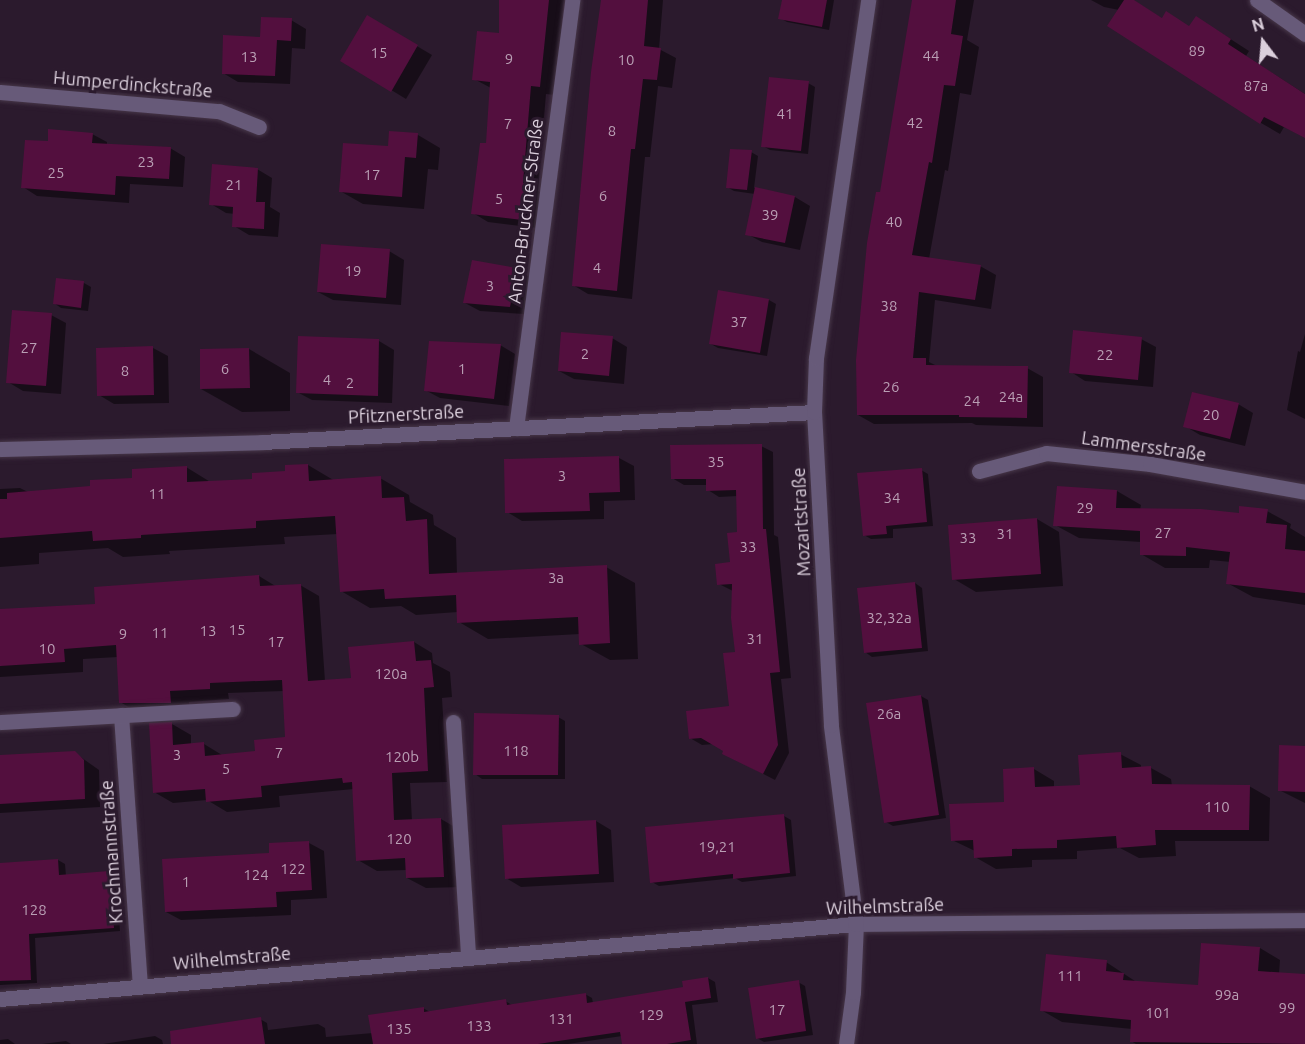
<!DOCTYPE html>
<html>
<head>
<meta charset="utf-8">
<style>
	body { margin:0 }
	#map { position:relative; width:1305px; height:1044px; overflow:hidden; background:#2b1a2d; font-family:Ubuntu,sans-serif }
	div>[style] { position:absolute }
	.shadow>* { inset:0; background:#0007 }
	.building>* { inset:0; background:#530f3e }
	.roads { filter:drop-shadow(0 0 2px #473749) drop-shadow(0 0 2px #473749) }
	.minor>* { height:15px; margin:-7.5px; padding:0 7.5px; transform-origin:7.5px; border-radius:7.5px; background:#675a79 }
	span { translate:-50% -50%; white-space:nowrap; text-align:center; line-height:1.15; -webkit-text-stroke:6px #2b1a2d; paint-order:stroke }
	.number-label { font-size:15px; color:#b99fb4 }
	.number-label span { -webkit-text-stroke-width:0 }
	.street-label { font-size:18px; color:#dbcfdc }
	.north { position:absolute; left:1233px; top:12px; width:60px; height:60px; -webkit-text-stroke:4px #2b1a2d; paint-order:stroke; rotate:344deg; font-size:16px; font-weight:700; line-height:24px; text-align:center; color:#dbcfdc }
	.north::after { content:''; display:block; margin:auto; width:21px; height:27px; background:#dbcfdc; clip-path:polygon(50% 0,100% 100%,50% 72%,0 100%) }
</style>
</head>
<body>
<div id="map">
	<div class="shadow">
		<i style="clip-path:polygon(501px 0,564px 0,555px 95px,546px 94px,538px 191px,542px 193px,537px 228px,488px 222px,473px 213px,487px 145px,491px 88px,474px 79px,500px 35px)"></i>
		<i style="clip-path:polygon(602px 0,663px 0,659px 49px,676px 58px,672px 88px,658px 86px,650px 157px,645px 157px,632px 299px,588px 294px,573px 285px)"></i>
		<i style="clip-path:polygon(783px 0,834px 0,829px 30px,787px 22px,780px 18px)"></i>
		<i style="clip-path:polygon(915px 0,974px 0,967px 40px,979px 47px,971px 95px,960px 93px,948px 171px,945px 170px,929px 259px,980px 266px,996px 275px,991px 309px,935px 300px,929px 362px,937px 366px,1027px 368px,1043px 377px,1043px 427px,976px 425px,972px 423px,874px 424px,858px 415px,881px 194px)"></i>
		<i style="clip-path:polygon(1091px 0,1133px 0,1163px 19px,1190px 27px,1215px 29px,1249px 51px,1246px 56px,1305px 94px,1305px 137px,1284px 127px,1280px 134px,1261px 123px,1119px 10px,1104px 7px)"></i>
		<i style="clip-path:polygon(368px 17px,432px 55px,406px 99px,342px 60px)"></i>
		<i style="clip-path:polygon(291px 20px,306px 29px,305px 49px,292px 48px,290px 84px,238px 82px,223px 73px,262px 38px)"></i>
		<i style="clip-path:polygon(808px 83px,815px 87px,808px 154px,770px 150px,763px 146px)"></i>
		<i style="clip-path:polygon(92px 134px,107px 142px,107px 145px,170px 148px,185px 157px,183px 187px,130px 184px,129px 203px,37px 196px,23px 187px,49px 143px)"></i>
		<i style="clip-path:polygon(418px 135px,440px 148px,438px 170px,428px 169px,424px 209px,363px 204px,340px 191px,389px 148px)"></i>
		<i style="clip-path:polygon(751px 152px,758px 156px,754px 188px,795px 197px,810px 206px,800px 250px,762px 242px,747px 234px,755px 194px,734px 191px,727px 187px)"></i>
		<i style="clip-path:polygon(257px 169px,272px 178px,270px 207px,280px 213px,278px 237px,249px 235px,234px 226px,235px 214px,226px 213px,211px 204px)"></i>
		<i style="clip-path:polygon(389px 251px,404px 260px,401px 305px,333px 300px,318px 292px)"></i>
		<i style="clip-path:polygon(516px 269px,531px 278px,524px 314px,480px 311px,465px 303px)"></i>
		<i style="clip-path:polygon(84px 283px,91px 287px,88px 311px,61px 308px,54px 303px)"></i>
		<i style="clip-path:polygon(769px 300px,776px 304px,767px 356px,718px 348px,711px 344px)"></i>
		<i style="clip-path:polygon(51px 315px,66px 323px,61px 394px,23px 391px,8px 382px)"></i>
		<i style="clip-path:polygon(1305px 334px,1305px 419px,1287px 410px,1298px 351px,1300px 352px)"></i>
		<i style="clip-path:polygon(612px 338px,627px 347px,624px 384px,574px 379px,559px 371px)"></i>
		<i style="clip-path:polygon(1141px 339px,1156px 347px,1153px 387px,1085px 381px,1071px 372px)"></i>
		<i style="clip-path:polygon(379px 341px,394px 350px,392px 403px,312px 400px,297px 392px)"></i>
		<i style="clip-path:polygon(500px 345px,515px 354px,509px 406px,440px 398px,425px 390px)"></i>
		<i style="clip-path:polygon(153px 348px,168px 356px,169px 403px,114px 404px,99px 395px)"></i>
		<i style="clip-path:polygon(249px 349px,290px 373px,290px 411px,242px 412px,201px 389px)"></i>
		<i style="clip-path:polygon(1238px 404px,1253px 413px,1245px 446px,1200px 435px,1185px 426px)"></i>
		<i style="clip-path:polygon(761px 446px,773px 452px,774px 535px,778px 537px,791px 678px,781px 679px,789px 753px,775px 780px,736px 760px,714px 744px,702px 745px,690px 738px,731px 708px,736px 653px,733px 591px,719px 584px,731px 564px,739px 533px,738px 496px,719px 497px,708px 490px,708px 485px,684px 485px,672px 478px)"></i>
		<i style="clip-path:polygon(619px 458px,634px 466px,635px 500px,604px 501px,604px 519px,522px 521px,507px 512px)"></i>
		<i style="clip-path:polygon(308px 465px,335px 481px,380px 478px,409px 495px,410px 502px,433px 515px,434px 525px,456px 538px,457px 574px,606px 567px,635px 583px,638px 659px,610px 660px,581px 644px,580px 634px,488px 639px,459px 622px,458px 612px,416px 615px,401px 606px,370px 608px,341px 591px,338px 534px,284px 537px,285px 544px,169px 551px,170px 554px,123px 557px,108px 548px,39px 553px,39px 564px,0 567px,0 489px,20px 488px,30px 493px,91px 488px,186px 467px,212px 483px,254px 480px)"></i>
		<i style="clip-path:polygon(921px 470px,928px 474px,933px 526px,893px 529px,893px 538px,871px 539px,864px 535px)"></i>
		<i style="clip-path:polygon(1059px 488px,1117px 491px,1141px 505px,1140px 510px,1240px 515px,1267px 511px,1291px 524px,1290px 528px,1305px 537px,1305px 605px,1253px 597px,1229px 584px,1231px 562px,1210px 560px,1209px 568px,1165px 568px,1141px 554px,1141px 542px,1079px 538px,1055px 525px)"></i>
		<i style="clip-path:polygon(1037px 519px,1059px 532px,1063px 586px,976px 592px,954px 579px)"></i>
		<i style="clip-path:polygon(259px 576px,277px 587px,300px 585px,319px 596px,325px 681px,352px 680px,414px 642px,432px 653px,433px 663px,450px 672px,452px 697px,442px 698px,447px 782px,410px 783px,412px 821px,441px 819px,460px 830px,462px 887px,426px 888px,407px 878px,407px 870px,377px 871px,358px 860px,354px 789px,279px 796px,280px 807px,227px 812px,207px 800px,173px 803px,154px 792px,172px 724px,191px 735px,191px 745px,204px 744px,222px 755px,256px 752px,286px 739px,284px 691px,228px 693px,229px 699px,189px 702px,189px 713px,139px 713px,120px 702px,118px 657px,83px 659px,83px 672px,0 677px,0 610px,96px 605px)"></i>
		<i style="clip-path:polygon(915px 583px,922px 588px,928px 651px,872px 657px,865px 652px)"></i>
		<i style="clip-path:polygon(921px 696px,928px 700px,946px 818px,893px 826px,886px 822px)"></i>
		<i style="clip-path:polygon(558px 717px,565px 721px,565px 779px,482px 779px,475px 774px)"></i>
		<i style="clip-path:polygon(1305px 747px,1305px 803px,1279px 790px)"></i>
		<i style="clip-path:polygon(75px 753px,99px 770px,100px 807px,0 813px,0 756px)"></i>
		<i style="clip-path:polygon(1120px 754px,1141px 765px,1141px 768px,1151px 768px,1171px 779px,1172px 786px,1249px 786px,1270px 798px,1269px 841px,1175px 841px,1176px 856px,1139px 858px,1120px 848px,1077px 851px,1077px 859px,1032px 860px,1032px 867px,996px 869px,975px 857px,975px 851px,952px 840px,1006px 803px,1034px 769px,1054px 781px,1054px 788px,1082px 787px)"></i>
		<i style="clip-path:polygon(784px 816px,791px 820px,796px 876px,742px 882px,735px 878px,659px 886px,652px 882px)"></i>
		<i style="clip-path:polygon(596px 821px,611px 830px,614px 882px,521px 887px,506px 878px)"></i>
		<i style="clip-path:polygon(309px 843px,324px 851px,327px 898px,291px 900px,291px 915px,181px 920px,166px 912px,271px 855px,270px 845px)"></i>
		<i style="clip-path:polygon(58px 860px,65px 864px,66px 876px,109px 873px,116px 877px,120px 931px,35px 938px,37px 983px,0 985px,0 865px)"></i>
		<i style="clip-path:polygon(1260px 948px,1280px 960px,1279px 974px,1305px 975px,1305px 968px,1305px 1044px,1136px 1044px,1131px 1041px,1132px 1029px,1062px 1022px,1041px 1010px,1106px 962px,1138px 983px,1199px 987px)"></i>
		<i style="clip-path:polygon(708px 978px,715px 982px,718px 1002px,692px 1005px,697px 1044px,624px 1044px,622px 1036px,568px 1044px,203px 1044px,260px 1019px,267px 1023px,268px 1030px,318px 1024px,325px 1028px,326px 1037px,373px 1033px,423px 1008px,430px 1012px,505px 1001px,512px 1005px,585px 994px,592px 998px,593px 1003px,684px 989px)"></i>
		<i style="clip-path:polygon(798px 982px,805px 986px,813px 1035px,764px 1042px,757px 1038px)"></i>
		<i style="clip-path:polygon(155px 1036px,162px 1040px,163px 1044px,103px 1044px)"></i>
		<i style="clip-path:polygon(8px 1039px,15px 1044px,0 1044px,0 1040px)"></i>
		<i style="clip-path:polygon(66px 1041px,71px 1044px,42px 1044px)"></i>
	</div>
	<div class="building">
		<i style="clip-path:polygon(499px 0,549px 0,540px 87px,531px 86px,523px 183px,527px 183px,522px 220px,471px 214px,480px 143px,486px 143px,490px 82px,472px 80px,477px 31px,499px 33px)"></i>
		<i style="clip-path:polygon(601px 0,648px 0,644px 46px,661px 48px,657px 80px,643px 79px,635px 149px,631px 149px,617px 291px,572px 286px,591px 72px)"></i>
		<i style="clip-path:polygon(782px 0,827px 0,822px 27px,778px 19px)"></i>
		<i style="clip-path:polygon(912px 0,956px 0,951px 34px,963px 36px,955px 86px,944px 85px,932px 163px,929px 162px,912px 255px,981px 265px,975px 300px,919px 292px,913px 358px,926px 358px,926px 365px,1028px 366px,1027px 418px,959px 417px,959px 415px,857px 415px,856px 360px,867px 243px,876px 192px,880px 192px)"></i>
		<i style="clip-path:polygon(1124px 0,1134px 0,1162px 18px,1166px 11px,1189px 26px,1196px 16px,1231px 39px,1228px 44px,1305px 94px,1305px 138px,1264px 117px,1260px 124px,1107px 26px)"></i>
		<i style="clip-path:polygon(367px 15px,418px 45px,391px 92px,340px 61px)"></i>
		<i style="clip-path:polygon(261px 17px,292px 18px,291px 41px,277px 40px,275px 76px,222px 74px,223px 35px,260px 37px)"></i>
		<i style="clip-path:polygon(769px 77px,809px 81px,801px 151px,761px 147px)"></i>
		<i style="clip-path:polygon(48px 129px,93px 133px,92px 143px,171px 147px,169px 179px,116px 176px,115px 195px,21px 188px,25px 140px,48px 141px)"></i>
		<i style="clip-path:polygon(389px 131px,418px 133px,416px 158px,405px 157px,402px 197px,339px 192px,343px 143px,388px 146px)"></i>
		<i style="clip-path:polygon(730px 149px,752px 150px,747px 190px,726px 188px)"></i>
		<i style="clip-path:polygon(212px 164px,258px 168px,256px 202px,265px 202px,264px 229px,232px 227px,233px 207px,209px 205px)"></i>
		<i style="clip-path:polygon(755px 187px,795px 196px,785px 243px,745px 235px)"></i>
		<i style="clip-path:polygon(321px 244px,390px 249px,386px 298px,317px 292px)"></i>
		<i style="clip-path:polygon(472px 260px,517px 268px,510px 307px,463px 303px)"></i>
		<i style="clip-path:polygon(56px 278px,84px 281px,81px 308px,53px 304px)"></i>
		<i style="clip-path:polygon(718px 290px,769px 299px,760px 353px,709px 344px)"></i>
		<i style="clip-path:polygon(12px 310px,52px 313px,46px 386px,6px 383px)"></i>
		<i style="clip-path:polygon(1073px 330px,1142px 337px,1138px 380px,1069px 373px)"></i>
		<i style="clip-path:polygon(561px 332px,613px 336px,609px 376px,558px 371px)"></i>
		<i style="clip-path:polygon(298px 336px,379px 339px,378px 396px,296px 393px)"></i>
		<i style="clip-path:polygon(429px 341px,501px 344px,494px 399px,424px 391px)"></i>
		<i style="clip-path:polygon(153px 346px,154px 395px,97px 396px,96px 348px)"></i>
		<i style="clip-path:polygon(249px 348px,250px 388px,200px 389px,200px 349px)"></i>
		<i style="clip-path:polygon(1192px 392px,1239px 403px,1230px 439px,1183px 427px)"></i>
		<i style="clip-path:polygon(762px 444px,763px 529px,766px 529px,780px 672px,770px 673px,778px 745px,763px 774px,722px 754px,723px 751px,701px 738px,689px 739px,686px 711px,729px 706px,723px 653px,735px 652px,731px 618px,732px 584px,717px 585px,715px 564px,730px 562px,727px 533px,737px 532px,736px 490px,706px 491px,706px 479px,671px 479px,670px 445px)"></i>
		<i style="clip-path:polygon(619px 456px,620px 492px,589px 493px,590px 511px,505px 513px,504px 459px)"></i>
		<i style="clip-path:polygon(308px 464px,309px 481px,381px 476px,382px 498px,404px 497px,406px 521px,427px 519px,429px 574px,607px 565px,610px 643px,579px 645px,578px 617px,457px 623px,456px 595px,385px 599px,384px 589px,340px 592px,335px 516px,256px 521px,256px 528px,141px 535px,141px 538px,93px 541px,92px 531px,0 538px,0 499px,7px 499px,7px 493px,90px 486px,90px 480px,132px 478px,132px 469px,187px 466px,187px 482px,252px 479px,252px 473px,285px 471px,285px 465px)"></i>
		<i style="clip-path:polygon(922px 468px,927px 522px,886px 526px,887px 534px,863px 536px,857px 473px)"></i>
		<i style="clip-path:polygon(1057px 486px,1117px 490px,1116px 508px,1201px 509px,1239px 513px,1239px 506px,1268px 509px,1266px 523px,1287px 525px,1285px 549px,1305px 551px,1305px 593px,1226px 584px,1230px 552px,1186px 547px,1186px 556px,1140px 555px,1140px 531px,1053px 526px)"></i>
		<i style="clip-path:polygon(1037px 518px,1041px 574px,952px 580px,948px 525px)"></i>
		<i style="clip-path:polygon(259px 575px,260px 586px,301px 584px,308px 681px,351px 678px,348px 647px,414px 641px,416px 661px,431px 660px,434px 687px,424px 688px,428px 771px,392px 773px,394px 820px,441px 818px,444px 877px,406px 878px,405px 858px,356px 861px,352px 782px,343px 783px,342px 778px,261px 786px,262px 797px,206px 802px,205px 789px,153px 793px,149px 723px,172px 722px,173px 745px,204px 742px,205px 756px,255px 751px,254px 740px,285px 737px,282px 680px,210px 683px,210px 689px,170px 691px,171px 703px,119px 703px,116px 645px,64px 649px,65px 662px,0 666px,0 609px,95px 604px,94px 587px)"></i>
		<i style="clip-path:polygon(915px 582px,922px 648px,864px 653px,857px 588px)"></i>
		<i style="clip-path:polygon(921px 695px,939px 815px,884px 823px,866px 703px)"></i>
		<i style="clip-path:polygon(474px 713px,559px 715px,558px 775px,473px 775px)"></i>
		<i style="clip-path:polygon(1279px 745px,1305px 746px,1305px 792px,1278px 791px)"></i>
		<i style="clip-path:polygon(75px 751px,84px 760px,85px 799px,0 804px,0 755px)"></i>
		<i style="clip-path:polygon(1121px 752px,1122px 768px,1151px 766px,1152px 784px,1250px 785px,1249px 830px,1155px 830px,1156px 845px,1117px 848px,1116px 836px,1057px 840px,1057px 848px,1012px 849px,1012px 856px,974px 858px,973px 840px,951px 841px,949px 804px,1004px 802px,1003px 769px,1034px 767px,1035px 787px,1080px 785px,1078px 755px)"></i>
		<i style="clip-path:polygon(784px 814px,790px 873px,733px 879px,733px 874px,650px 883px,645px 827px)"></i>
		<i style="clip-path:polygon(596px 820px,599px 874px,505px 879px,502px 825px)"></i>
		<i style="clip-path:polygon(309px 841px,312px 890px,276px 892px,277px 907px,165px 912px,162px 859px,269px 853px,269px 843px)"></i>
		<i style="clip-path:polygon(58px 859px,59px 875px,109px 871px,114px 928px,29px 934px,31px 980px,0 981px,0 863px)"></i>
		<i style="clip-path:polygon(1201px 943px,1260px 947px,1258px 971px,1305px 974px,1305px 1044px,1130px 1042px,1131px 1020px,1040px 1011px,1046px 954px,1107px 960px,1106px 971px,1124px 973px,1123px 980px,1198px 985px)"></i>
		<i style="clip-path:polygon(708px 977px,711px 998px,685px 1002px,691px 1040px,667px 1044px,622px 1044px,620px 1032px,538px 1044px,373px 1044px,368px 1015px,424px 1007px,424px 1012px,506px 999px,507px 1005px,586px 993px,587px 1003px,683px 987px,682px 981px)"></i>
		<i style="clip-path:polygon(799px 980px,806px 1031px,756px 1039px,748px 988px)"></i>
		<i style="clip-path:polygon(261px 1017px,265px 1044px,171px 1044px,170px 1031px)"></i>
	</div>
	<div class="roads">
		<div class="minor">
			<i style="left:1257px;top:0;width:59px;rotate:35.3deg"></i>
			<i style="left:0;top:92px;width:220px;rotate:5deg"></i>
			<i style="left:219px;top:111px;width:43px;rotate:21.8deg"></i>
			<i style="left:516px;top:428px;width:432px;rotate:-82.5deg"></i>
			<i style="left:0;top:449px;width:262px;rotate:-1.5deg"></i>
			<i style="left:262px;top:442px;width:553px;rotate:-3.11deg"></i>
			<i style="left:979px;top:471px;width:69px;rotate:-15deg"></i>
			<i style="left:1046px;top:453px;width:105px;rotate:6deg"></i>
			<i style="left:1150px;top:464px;width:158px;rotate:10.2deg"></i>
			<i style="left:121px;top:715px;width:272px;rotate:86deg"></i>
			<i style="left:0;top:722px;width:233px;rotate:-3.2deg"></i>
			<i style="left:453px;top:722px;width:234px;rotate:86.3deg"></i>
			<i style="left:0;top:999px;width:859px;rotate:-5.01deg"></i>
			<i style="left:856px;top:924px;width:449px;rotate:-0.5deg"></i>
			<i style="left:846px;top:1044px;width:52px;rotate:-82.3deg"></i>
			<i style="left:853px;top:992px;width:68px;rotate:-87.5deg"></i>
			<i style="left:856px;top:924px;width:201px;rotate:-97.2deg"></i>
			<i style="left:831px;top:725px;width:313px;rotate:-93.1deg"></i>
			<i style="left:814px;top:412px;width:54px;rotate:-87.9deg"></i>
			<i style="left:816px;top:358px;width:362px;rotate:-81.7deg"></i>
		</div>
	</div>
	<div class="number-label">
		<span style="left:1197px;top:51px">89</span>
		<span style="left:379px;top:53px">15</span>
		<span style="left:931px;top:56px">44</span>
		<span style="left:249px;top:57px">13</span>
		<span style="left:509px;top:59px">9</span>
		<span style="left:626px;top:60px">10</span>
		<span style="left:1256px;top:86px">87a</span>
		<span style="left:785px;top:114px">41</span>
		<span style="left:915px;top:123px">42</span>
		<span style="left:508px;top:124px">7</span>
		<span style="left:612px;top:131px">8</span>
		<span style="left:146px;top:162px">23</span>
		<span style="left:56px;top:173px">25</span>
		<span style="left:372px;top:175px">17</span>
		<span style="left:234px;top:185px">21</span>
		<span style="left:603px;top:196px">6</span>
		<span style="left:499px;top:199px">5</span>
		<span style="left:770px;top:215px">39</span>
		<span style="left:894px;top:222px">40</span>
		<span style="left:597px;top:268px">4</span>
		<span style="left:353px;top:271px">19</span>
		<span style="left:490px;top:286px">3</span>
		<span style="left:889px;top:306px">38</span>
		<span style="left:739px;top:322px">37</span>
		<span style="left:29px;top:348px">27</span>
		<span style="left:585px;top:354px">2</span>
		<span style="left:1105px;top:355px">22</span>
		<span style="left:225px;top:369px">6</span>
		<span style="left:462px;top:369px">1</span>
		<span style="left:125px;top:371px">8</span>
		<span style="left:327px;top:380px">4</span>
		<span style="left:350px;top:383px">2</span>
		<span style="left:891px;top:387px">26</span>
		<span style="left:1011px;top:397px">24a</span>
		<span style="left:972px;top:401px">24</span>
		<span style="left:1211px;top:415px">20</span>
		<span style="left:716px;top:462px">35</span>
		<span style="left:562px;top:476px">3</span>
		<span style="left:157px;top:494px">11</span>
		<span style="left:892px;top:498px">34</span>
		<span style="left:1085px;top:508px">29</span>
		<span style="left:1163px;top:533px">27</span>
		<span style="left:1005px;top:534px">31</span>
		<span style="left:968px;top:538px">33</span>
		<span style="left:748px;top:547px">33</span>
		<span style="left:556px;top:578px">3a</span>
		<span style="left:889px;top:618px">32,32a</span>
		<span style="left:237px;top:630px">15</span>
		<span style="left:208px;top:631px">13</span>
		<span style="left:160px;top:633px">11</span>
		<span style="left:123px;top:634px">9</span>
		<span style="left:755px;top:639px">31</span>
		<span style="left:276px;top:642px">17</span>
		<span style="left:47px;top:649px">10</span>
		<span style="left:391px;top:674px">120a</span>
		<span style="left:889px;top:714px">26a</span>
		<span style="left:516px;top:751px">118</span>
		<span style="left:279px;top:753px">7</span>
		<span style="left:177px;top:755px">3</span>
		<span style="left:402px;top:757px">120b</span>
		<span style="left:226px;top:769px">5</span>
		<span style="left:1217px;top:807px">110</span>
		<span style="left:399px;top:839px">120</span>
		<span style="left:717px;top:847px">19,21</span>
		<span style="left:293px;top:869px">122</span>
		<span style="left:256px;top:875px">124</span>
		<span style="left:186px;top:882px">1</span>
		<span style="left:34px;top:910px">128</span>
		<span style="left:1070px;top:976px">111</span>
		<span style="left:1227px;top:995px">99a</span>
		<span style="left:1287px;top:1008px">99</span>
		<span style="left:777px;top:1010px">17</span>
		<span style="left:1158px;top:1013px">101</span>
		<span style="left:651px;top:1015px">129</span>
		<span style="left:561px;top:1019px">131</span>
		<span style="left:479px;top:1026px">133</span>
		<span style="left:399px;top:1029px">135</span>
	</div>
	<div class="street-label">
		<span style="left:133px;top:84px;rotate:5deg">Humperdinckstraße</span>
		<span style="left:525px;top:211px;rotate:-83deg">Anton-Bruckner-Straße</span>
		<span style="left:406px;top:414px;rotate:-3deg">Pfitznerstraße</span>
		<span style="left:1144px;top:446px;rotate:8deg">Lammersstraße</span>
		<span style="left:801px;top:522px;rotate:-93deg">Mozartstraße</span>
		<span style="left:111px;top:852px;rotate:-94deg">Krochmannstraße</span>
		<span style="left:885px;top:906px;rotate:-2deg">Wilhelmstraße</span>
		<span style="left:232px;top:958px;rotate:-5deg">Wilhelmstraße</span>
	</div>
	<div class="north">N</div>
</div>
</body>
</html>
